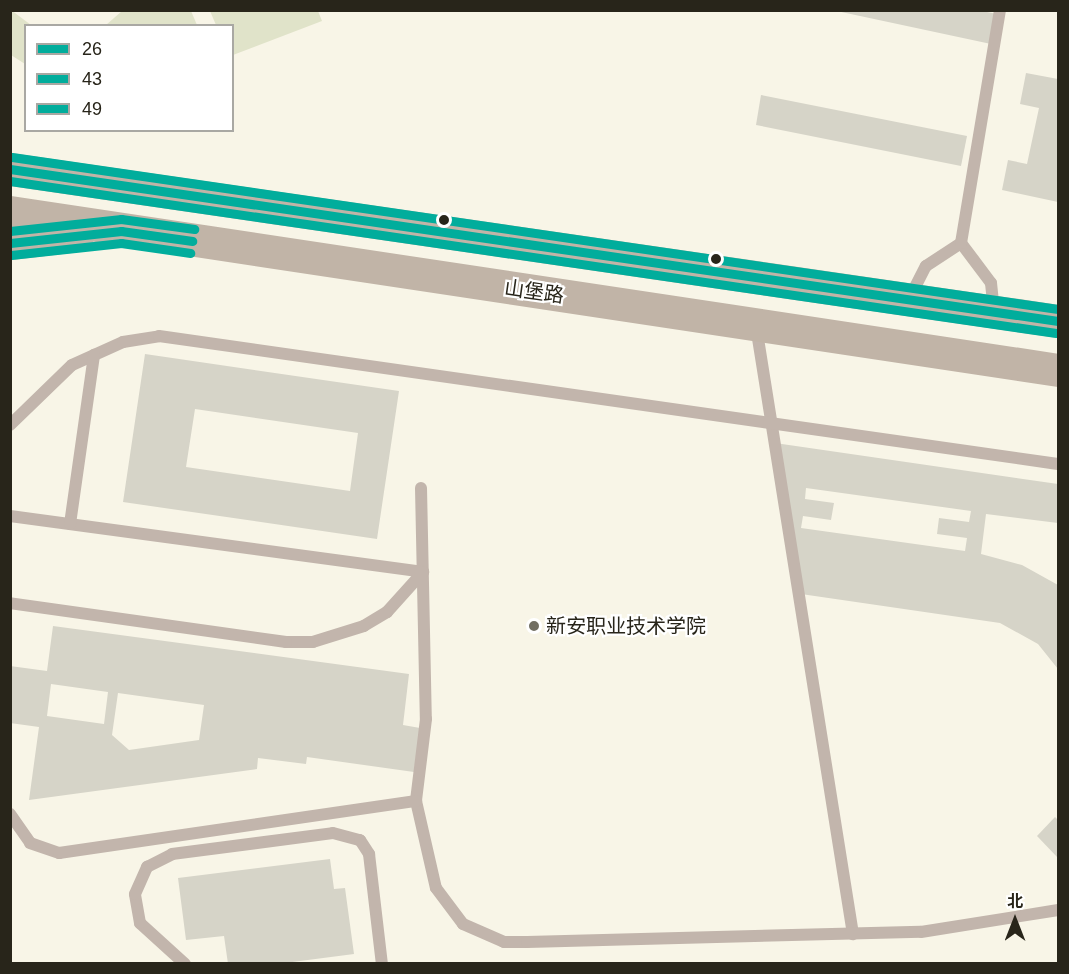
<!DOCTYPE html>
<html>
<head>
<meta charset="utf-8">
<style>
	body { margin:0 }
	#map { position:relative; width:1069px; height:974px; overflow:hidden; background:#f8f5e7; font-family:Helvetica,"Noto Sans SC",sans-serif }
	div>[style] { position:absolute }
	.green>* { inset:0; background:#e0e3c9 }
	.building>* { inset:0; background:#d6d4c8 }
	.lane>* { height:12px; margin:-6px; padding:0 6px; transform-origin:6px; border-radius:6px; background:#c2b5ac }
	.secondary>* { height:33px; margin:-16.5px; padding:0 16.5px; transform-origin:16.5px; border-radius:16.5px; background:#c1b4a7 }
	.bus-1>* { height:9px; margin:-4.5px; padding:0 4.5px; transform-origin:4.5px; border-radius:4.5px; background:#01ad9c }
	.bus-2>* { height:9px; margin:-4.5px; padding:0 4.5px; transform-origin:4.5px; border-radius:4.5px; background:#01ad9c }
	.bus-3>* { height:9px; margin:-4.5px; padding:0 4.5px; transform-origin:4.5px; border-radius:4.5px; background:#01ad9c }
	.dots>* { width:16px; height:16px; translate:-50% -50%; box-sizing:border-box; border:3px solid #fff; border-radius:50% }
	span { translate:-50% -50%; white-space:nowrap; text-align:center; line-height:1.15; -webkit-text-stroke:4.5px #fff; paint-order:stroke }
	.street-label { font-size:20px; color:#28251a }
	.poi-label { font-size:20px; color:#28251a }
	.left { translate:0 -50%; text-align:left }
	.frame { position:absolute; inset:0; border:12px solid #28251a; pointer-events:none }
	.legend { position:absolute; left:24px; top:24px; width:210px; height:108px; box-sizing:border-box; background:#fff; border:2px solid #a9a8a3; margin:0; padding:8px 10px; list-style:none; font-size:18px; color:#28251a }
	.legend li { display:flex; align-items:center; gap:12px; height:30px }
	.legend b { width:30px; border:2px solid #a9a8a3 }
	.north { position:absolute; left:985px; top:890px; width:60px; height:60px; -webkit-text-stroke:4px #fff; paint-order:stroke; rotate:0deg; font-size:16px; font-weight:700; line-height:24px; text-align:center; color:#28251a }
	.north::after { content:''; display:block; margin:auto; width:21px; height:27px; background:#28251a; clip-path:polygon(50% 0,100% 100%,50% 72%,0 100%) }
</style>
</head>
<body>
<div id="map">
	<div class="green">
		<i style="clip-path:polygon(11px 10px,31px 25px,26px 26px,25px 64px,11px 55px)"></i>
		<i style="clip-path:polygon(122px 11px,191px 11px,197px 25px,106px 25px)"></i>
		<i style="clip-path:polygon(210px 11px,318px 11px,322px 21px,233px 55px,232px 26px,216px 25px)"></i>
	</div>
	<div class="building">
		<i style="clip-path:polygon(832px 10px,977px 10px,997px 14px,991px 44px)"></i>
		<i style="clip-path:polygon(1026px 73px,1058px 79px,1058px 202px,1002px 190px,1008px 160px,1027px 164px,1039px 108px,1020px 104px)"></i>
		<i style="clip-path:polygon(761px 95px,967px 136px,961px 166px,756px 125px)"></i>
		<i style="clip-path:polygon(evenodd,145px 354px,399px 391px,377px 539px,123px 502px,145px 354px,195px 409px,358px 433px,350px 491px,186px 467px,195px 409px)"></i>
		<i style="clip-path:polygon(evenodd,775px 443px,1058px 484px,1058px 523px,986px 514px,981px 554px,1022px 565px,1058px 585px,1058px 669px,1038px 644px,1000px 623px,801px 594px,775px 443px,806px 488px,971px 511px,969px 522px,939px 518px,937px 534px,967px 538px,965px 551px,801px 528px,803px 516px,831px 520px,834px 503px,805px 499px,806px 488px)"></i>
		<i style="clip-path:polygon(evenodd,53px 626px,409px 674px,403px 725px,420px 728px,414px 772px,307px 757px,306px 764px,258px 758px,257px 769px,29px 800px,39px 727px,10px 723px,10px 666px,47px 671px,53px 626px,51px 684px,108px 692px,104px 724px,47px 716px,51px 684px,53px 626px,118px 693px,204px 705px,199px 740px,129px 750px,112px 735px,118px 693px)"></i>
		<i style="clip-path:polygon(1055px 817px,1058px 820px,1058px 858px,1037px 836px)"></i>
		<i style="clip-path:polygon(330px 859px,334px 889px,345px 888px,354px 954px,277px 964px,228px 964px,224px 936px,186px 940px,178px 878px)"></i>
	</div>
	<div class="lane">
		<i style="left:961px;top:243px;width:50px;rotate:53.1deg"></i>
		<i style="left:991px;top:283px;width:27px;rotate:84deg"></i>
		<i style="left:909px;top:299px;width:37px;rotate:-63deg"></i>
		<i style="left:926px;top:266px;width:42px;rotate:-33.3deg"></i>
		<i style="left:961px;top:243px;width:236px;rotate:-80.5deg"></i>
		<i style="left:756px;top:326px;width:616px;rotate:80.94deg"></i>
		<i style="left:10px;top:425px;width:86px;rotate:-44.1deg"></i>
		<i style="left:72px;top:365px;width:56px;rotate:-24.3deg"></i>
		<i style="left:123px;top:342px;width:36px;rotate:-9deg"></i>
		<i style="left:159px;top:336px;width:908px;rotate:8.1deg"></i>
		<i style="left:421px;top:488px;width:231px;rotate:88.8deg"></i>
		<i style="left:426px;top:719px;width:83px;rotate:97deg"></i>
		<i style="left:416px;top:801px;width:89px;rotate:77.1deg"></i>
		<i style="left:436px;top:888px;width:45px;rotate:53.1deg"></i>
		<i style="left:463px;top:924px;width:45px;rotate:23.7deg"></i>
		<i style="left:504px;top:942px;width:23px"></i>
		<i style="left:527px;top:942px;width:394px;rotate:-1.5deg"></i>
		<i style="left:921px;top:932px;width:139px;rotate:-9.1deg"></i>
		<i style="left:10px;top:516px;width:417px;rotate:7.7deg"></i>
		<i style="left:423px;top:572px;width:54px;rotate:132deg"></i>
		<i style="left:387px;top:612px;width:27px;rotate:149deg"></i>
		<i style="left:364px;top:626px;width:53px;rotate:162.6deg"></i>
		<i style="left:313px;top:642px;width:27px;rotate:180deg"></i>
		<i style="left:286px;top:642px;width:279px;rotate:-172deg"></i>
		<i style="left:70px;top:524px;width:171px;rotate:-81.9deg"></i>
		<i style="left:10px;top:814px;width:35px;rotate:55deg"></i>
		<i style="left:30px;top:843px;width:31px;rotate:19deg"></i>
		<i style="left:59px;top:853px;width:361px;rotate:-8.3deg"></i>
		<i style="left:185px;top:964px;width:61px;rotate:-137.7deg"></i>
		<i style="left:140px;top:923px;width:29px;rotate:-100deg"></i>
		<i style="left:135px;top:894px;width:30px;rotate:-66deg"></i>
		<i style="left:147px;top:867px;width:28px;rotate:-27deg"></i>
		<i style="left:172px;top:854px;width:162px;rotate:-7.4deg"></i>
		<i style="left:333px;top:833px;width:28px;rotate:15deg"></i>
		<i style="left:360px;top:840px;width:17px;rotate:57deg"></i>
		<i style="left:369px;top:854px;width:111px;rotate:83.3deg"></i>
	</div>
	<div class="secondary">
		<i style="left:10px;top:169px;width:1059px;rotate:8.25deg"></i>
		<i style="left:10px;top:212px;width:1060px;rotate:8.57deg"></i>
		<i style="left:10px;top:243px;width:68px;rotate:-6.7deg"></i>
	</div>
	<div class="bus-1">
		<i style="left:10px;top:169px;width:1059px;rotate:8.25deg"></i>
		<i style="left:10px;top:243px;width:112px;rotate:-6.2deg"></i>
		<i style="left:121px;top:231px;width:72px;rotate:8deg"></i>
	</div>
	<div class="bus-2">
		<i style="left:10px;top:181px;width:1057px;rotate:8.27deg"></i>
		<i style="left:11px;top:255px;width:111px;rotate:-6.2deg"></i>
		<i style="left:121px;top:243px;width:70px;rotate:8.2deg"></i>
	</div>
	<div class="bus-3">
		<i style="left:12px;top:157px;width:1057px;rotate:8.27deg"></i>
		<i style="left:10px;top:231px;width:112px;rotate:-6.2deg"></i>
		<i style="left:121px;top:219px;width:74px;rotate:7.8deg"></i>
	</div>
	<div class="dots">
		<i style="left:444px;top:220px;background:#28251a"></i>
		<i style="left:716px;top:259px;background:#28251a"></i>
		<i style="left:534px;top:626px;background:#716e62"></i>
	</div>
	<div class="street-label">
		<span style="left:534px;top:292px;rotate:8deg">山堡路</span>
	</div>
	<div class="poi-label">
		<span class="left" style="left:546px;top:626px">新安职业技术学院</span>
	</div>
	<div class="frame"></div>
	<ul class="legend">
	<li><b style="height:8px;background:#01ad9c"></b>26</li>
	<li><b style="height:8px;background:#01ad9c"></b>43</li>
	<li><b style="height:8px;background:#01ad9c"></b>49</li>
	</ul>
	<div class="north">北</div>
</div>
</body>
</html>
